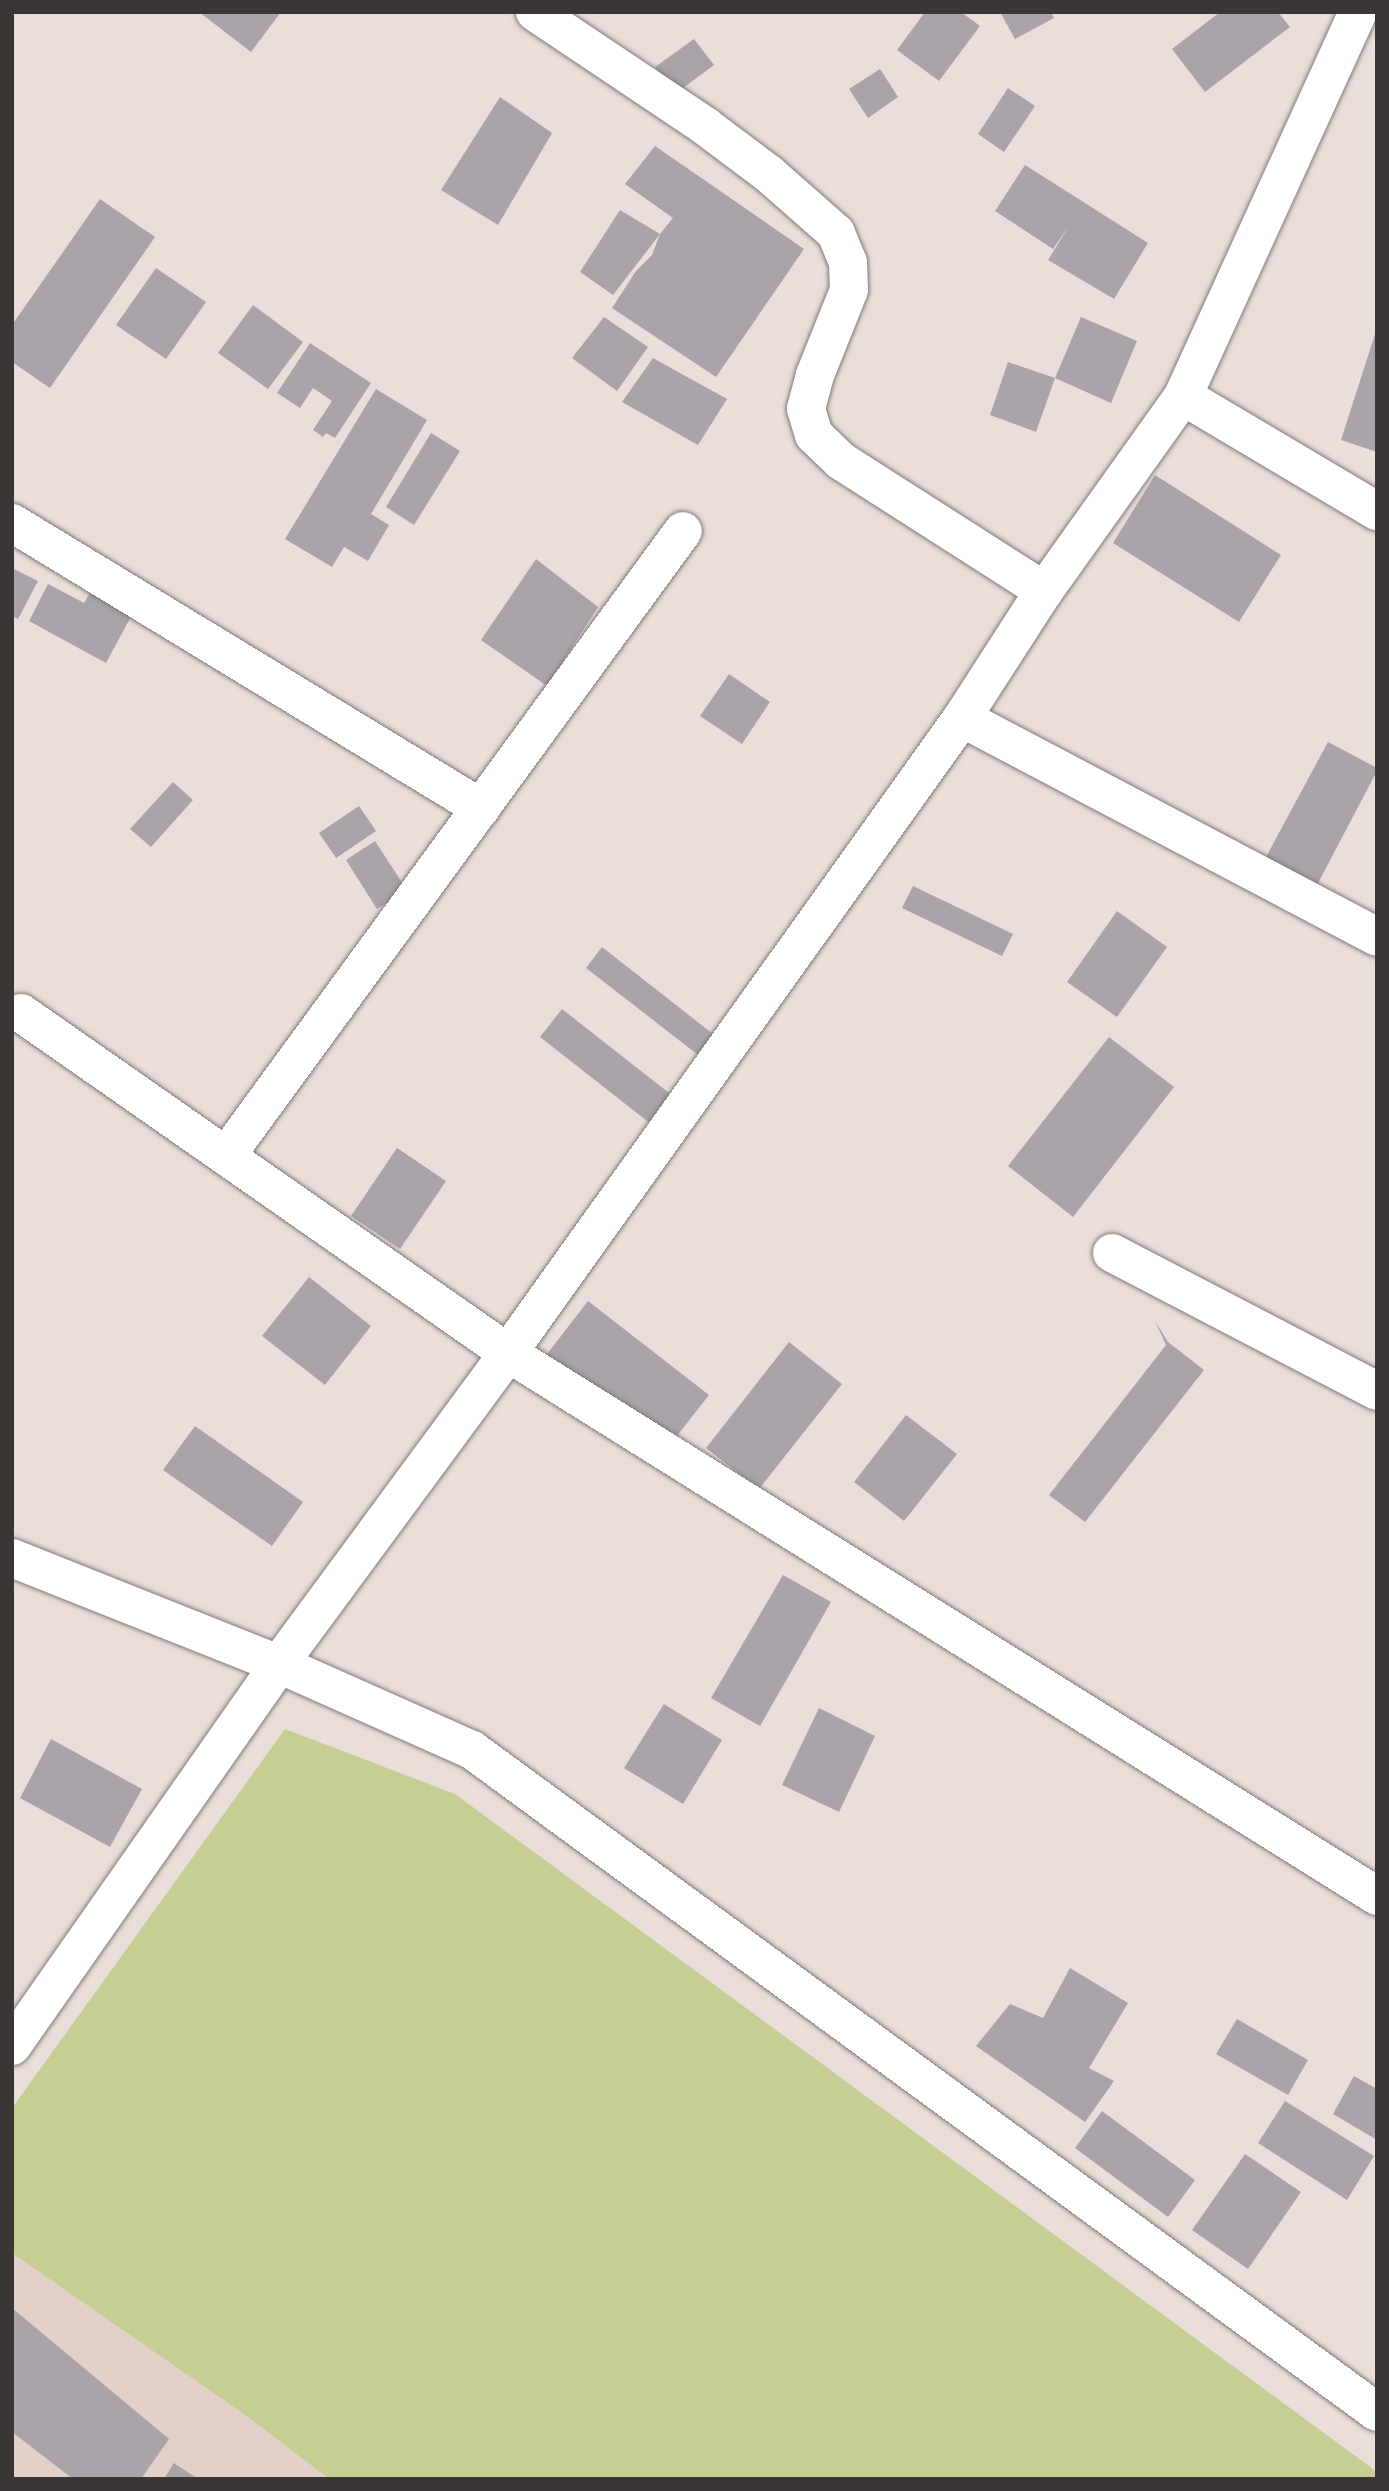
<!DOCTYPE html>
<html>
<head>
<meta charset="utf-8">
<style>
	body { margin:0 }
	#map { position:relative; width:1389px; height:2491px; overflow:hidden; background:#e9deda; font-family:"Work Sans",sans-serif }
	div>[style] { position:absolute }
	.built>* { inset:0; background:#e2d0c9 }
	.green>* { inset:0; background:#c5cf94 }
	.building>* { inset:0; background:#aaa3aa }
	.roads { filter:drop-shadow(0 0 2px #827975) drop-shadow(0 0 2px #827975) }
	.street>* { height:38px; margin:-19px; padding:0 19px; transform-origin:19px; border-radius:19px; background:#fff }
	span { translate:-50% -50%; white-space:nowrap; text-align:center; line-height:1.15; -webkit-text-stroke:6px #f6ebe7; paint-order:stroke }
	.frame { position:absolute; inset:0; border:14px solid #3a3635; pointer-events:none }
</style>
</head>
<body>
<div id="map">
	<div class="built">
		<i style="clip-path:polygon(12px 2253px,245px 2415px,329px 2479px,12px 2479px)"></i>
	</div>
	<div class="green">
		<i style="clip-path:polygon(285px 1729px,455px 1794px,1377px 2472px,1377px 2479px,329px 2479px,245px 2415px,12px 2253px,12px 2108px)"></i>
	</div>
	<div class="building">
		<i style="clip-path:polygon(199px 12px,281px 12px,251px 52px)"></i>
		<i style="clip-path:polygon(925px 12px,961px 12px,980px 26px,939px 81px,897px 50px)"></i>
		<i style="clip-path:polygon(1000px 12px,1051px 12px,1054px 18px,1015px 39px)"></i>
		<i style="clip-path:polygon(1220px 12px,1278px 12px,1290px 27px,1205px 92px,1172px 49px)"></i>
		<i style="clip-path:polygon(694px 39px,714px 65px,675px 94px,655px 67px)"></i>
		<i style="clip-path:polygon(880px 69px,898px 97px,868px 118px,849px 89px)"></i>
		<i style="clip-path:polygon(1008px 88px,1035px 106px,1004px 152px,978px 134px)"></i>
		<i style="clip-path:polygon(500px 97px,552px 133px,498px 225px,441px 190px)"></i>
		<i style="clip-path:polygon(655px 146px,804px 249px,716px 377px,612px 308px,636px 271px,652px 255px,660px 234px,673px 218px,625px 184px)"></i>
		<i style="clip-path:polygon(1025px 165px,1148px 243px,1114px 299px,1048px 260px,1069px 226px,1053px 249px,995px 211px)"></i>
		<i style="clip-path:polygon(100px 199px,155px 237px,50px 388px,12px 362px,12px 325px)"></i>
		<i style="clip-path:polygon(620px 210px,660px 234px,613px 295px,580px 272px)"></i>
		<i style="clip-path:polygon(156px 268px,206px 302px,166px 359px,116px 325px)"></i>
		<i style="clip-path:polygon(253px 305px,303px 342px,268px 389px,218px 353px)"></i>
		<i style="clip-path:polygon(604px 317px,648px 347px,617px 391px,572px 358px)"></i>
		<i style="clip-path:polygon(1081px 317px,1137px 341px,1111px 403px,1055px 378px)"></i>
		<i style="clip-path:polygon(1376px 331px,1377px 331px,1377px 452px,1341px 440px)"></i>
		<i style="clip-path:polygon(310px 343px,371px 383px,335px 438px,326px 433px,323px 437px,313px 430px,332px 401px,313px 388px,300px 408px,277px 393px)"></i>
		<i style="clip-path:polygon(653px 358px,727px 399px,698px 445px,622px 402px)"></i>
		<i style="clip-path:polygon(1008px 362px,1055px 378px,1036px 432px,990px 415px)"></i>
		<i style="clip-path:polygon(376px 389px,427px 420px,371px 514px,389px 525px,368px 561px,344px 547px,332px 567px,285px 539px)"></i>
		<i style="clip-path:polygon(431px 433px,460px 451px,414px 525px,386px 507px)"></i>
		<i style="clip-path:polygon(1155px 475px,1281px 555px,1239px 622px,1113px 543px)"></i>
		<i style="clip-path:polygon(536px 559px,598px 607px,547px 686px,481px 640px)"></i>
		<i style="clip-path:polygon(12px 568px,38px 581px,18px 619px,12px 616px)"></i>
		<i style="clip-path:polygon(48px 584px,84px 603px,91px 591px,133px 613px,106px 663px,29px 621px)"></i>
		<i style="clip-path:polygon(729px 674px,770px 702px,742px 744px,700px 716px)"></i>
		<i style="clip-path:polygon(1328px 742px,1377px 768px,1377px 771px,1317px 885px,1266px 857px)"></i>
		<i style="clip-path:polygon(173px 782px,193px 800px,151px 847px,130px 829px)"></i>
		<i style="clip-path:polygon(359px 806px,376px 831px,336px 858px,319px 833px)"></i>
		<i style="clip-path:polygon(375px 841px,407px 890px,377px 909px,346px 860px)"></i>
		<i style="clip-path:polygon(913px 886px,1013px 934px,1002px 956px,902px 908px)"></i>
		<i style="clip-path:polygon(1117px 911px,1167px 947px,1117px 1017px,1067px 982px)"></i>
		<i style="clip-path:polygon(602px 947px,727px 1045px,711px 1065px,586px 968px)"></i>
		<i style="clip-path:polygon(562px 1009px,678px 1100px,656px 1128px,540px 1037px)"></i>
		<i style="clip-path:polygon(1109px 1037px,1174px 1087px,1073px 1217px,1008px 1166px)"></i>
		<i style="clip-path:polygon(397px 1148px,446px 1181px,400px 1249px,351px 1216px)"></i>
		<i style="clip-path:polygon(309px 1277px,371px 1326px,325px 1385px,262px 1336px)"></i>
		<i style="clip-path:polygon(588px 1301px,709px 1395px,655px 1464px,534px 1371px)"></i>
		<i style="clip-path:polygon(1155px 1321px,1168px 1342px,1204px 1370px,1085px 1522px,1049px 1495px,1166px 1345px)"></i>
		<i style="clip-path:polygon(789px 1342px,842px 1384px,759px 1489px,706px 1448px)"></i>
		<i style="clip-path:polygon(906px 1415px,957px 1454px,904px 1521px,854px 1482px)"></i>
		<i style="clip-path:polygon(195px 1426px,303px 1502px,272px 1546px,163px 1470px)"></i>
		<i style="clip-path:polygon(783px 1575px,831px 1602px,760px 1726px,711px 1698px)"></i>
		<i style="clip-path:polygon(664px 1704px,722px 1740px,683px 1804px,624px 1768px)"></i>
		<i style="clip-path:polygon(819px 1708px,875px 1736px,839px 1812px,782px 1785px)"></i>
		<i style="clip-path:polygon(51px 1739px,142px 1789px,110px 1847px,20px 1798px)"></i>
		<i style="clip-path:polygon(1070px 1968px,1128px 2003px,1089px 2068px,1114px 2081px,1085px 2122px,976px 2046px,1010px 2004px,1043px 2018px)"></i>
		<i style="clip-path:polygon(1237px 2019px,1308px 2060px,1288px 2095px,1216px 2054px)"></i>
		<i style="clip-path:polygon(1354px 2076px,1377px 2089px,1377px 2140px,1333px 2114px)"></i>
		<i style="clip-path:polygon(1285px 2101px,1374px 2156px,1347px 2200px,1258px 2143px)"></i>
		<i style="clip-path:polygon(1102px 2111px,1195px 2180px,1168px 2217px,1075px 2148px)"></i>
		<i style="clip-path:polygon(1245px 2154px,1301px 2192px,1248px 2269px,1192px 2230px)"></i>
		<i style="clip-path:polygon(12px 2308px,169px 2439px,141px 2479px,73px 2479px,12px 2432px)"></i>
		<i style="clip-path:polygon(174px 2463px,198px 2479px,164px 2479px)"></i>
	</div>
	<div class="roads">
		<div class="street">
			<i style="left:535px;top:12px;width:205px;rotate:33.8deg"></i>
			<i style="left:705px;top:126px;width:80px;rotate:36.9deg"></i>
			<i style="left:769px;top:174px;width:89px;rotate:41.4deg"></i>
			<i style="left:836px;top:233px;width:31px;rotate:68deg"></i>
			<i style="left:848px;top:262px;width:28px;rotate:88deg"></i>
			<i style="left:849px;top:290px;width:92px;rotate:111.8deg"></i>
			<i style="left:815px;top:375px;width:35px;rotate:105deg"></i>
			<i style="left:806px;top:409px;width:27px;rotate:73deg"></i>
			<i style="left:814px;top:435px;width:37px;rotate:44deg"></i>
			<i style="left:841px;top:461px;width:241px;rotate:32.6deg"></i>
			<i style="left:1183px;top:396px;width:226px;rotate:30.7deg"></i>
			<i style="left:12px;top:523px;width:549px;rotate:31.29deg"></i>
			<i style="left:962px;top:718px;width:469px;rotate:27.8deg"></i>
			<i style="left:21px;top:1013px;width:594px;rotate:34.92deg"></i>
			<i style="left:508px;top:1353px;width:1025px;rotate:32deg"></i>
			<i style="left:226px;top:1156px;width:774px;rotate:-53.83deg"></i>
			<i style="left:1112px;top:1253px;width:299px;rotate:27.5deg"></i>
			<i style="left:12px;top:1558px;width:287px;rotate:21.7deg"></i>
			<i style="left:279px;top:1664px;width:211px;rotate:24deg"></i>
			<i style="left:472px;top:1750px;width:1121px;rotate:36.19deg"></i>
			<i style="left:12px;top:2046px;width:466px;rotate:-55deg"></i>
			<i style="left:279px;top:1664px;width:386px;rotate:-53.6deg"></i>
			<i style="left:508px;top:1353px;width:781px;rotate:-54.44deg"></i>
			<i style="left:962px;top:718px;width:151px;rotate:-57.2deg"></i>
			<i style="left:1044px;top:591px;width:239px;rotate:-54.5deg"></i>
			<i style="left:1183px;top:396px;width:422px;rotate:-65.5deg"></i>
		</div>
	</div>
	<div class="frame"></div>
</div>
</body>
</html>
